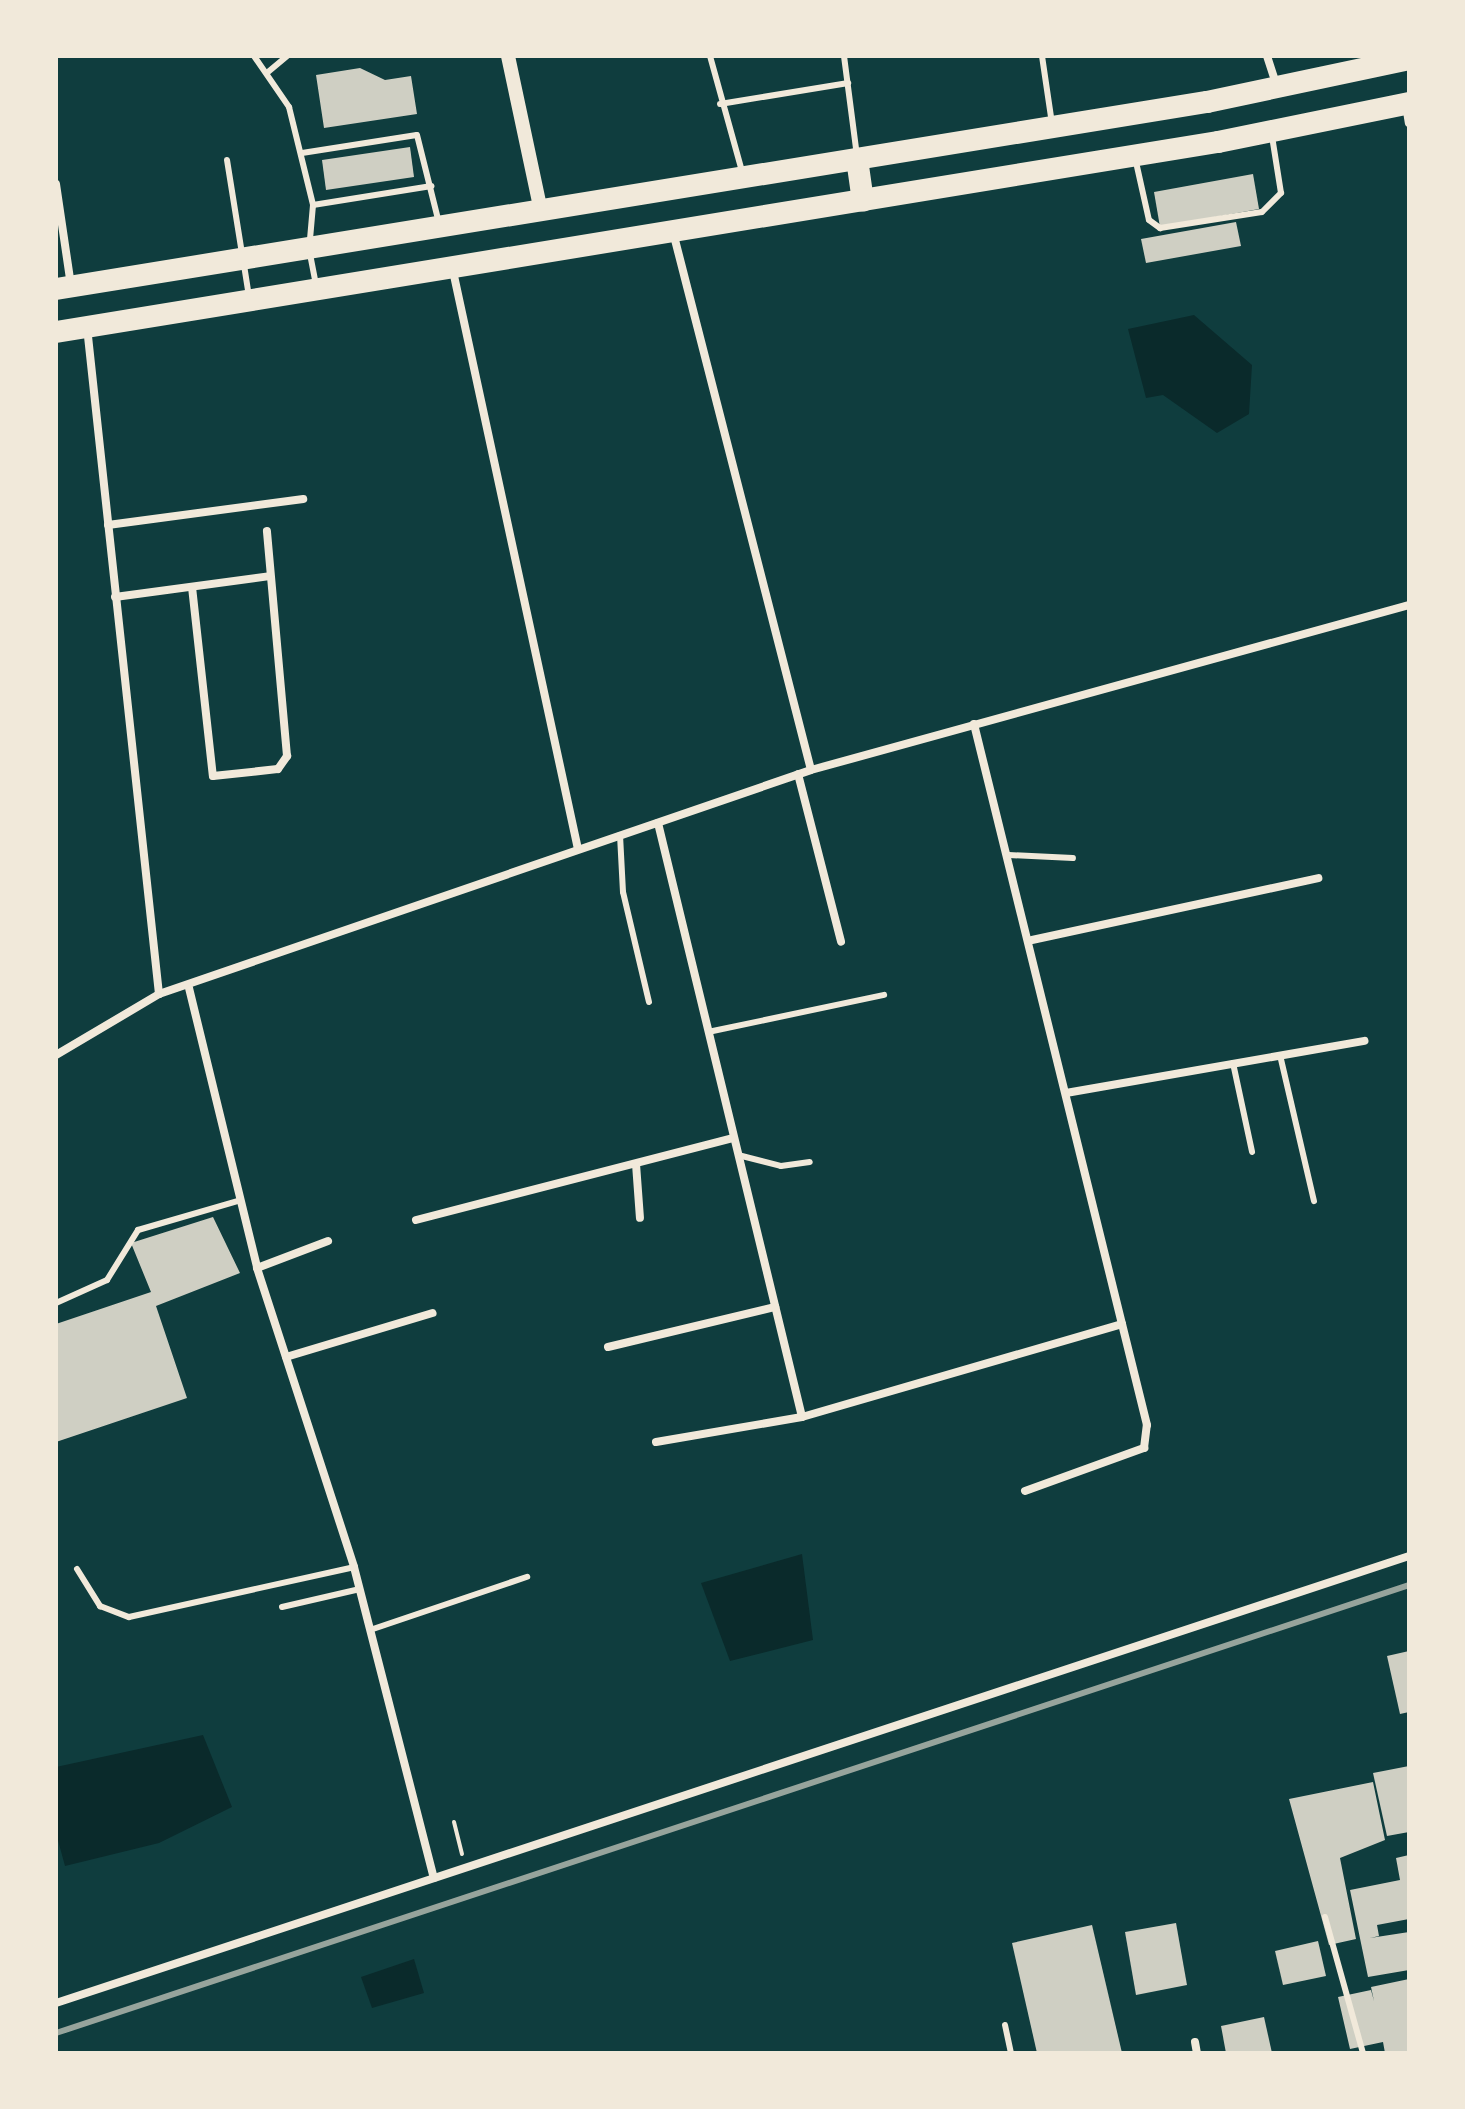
<!DOCTYPE html>
<html>
<head>
<meta charset="utf-8">
<style>
	body { margin:0 }
	#map { position:relative; width:1465px; height:2109px; overflow:hidden; background:#0f3d3e; font-family:Rubik,sans-serif }
	div>[style] { position:absolute }
	.water>* { inset:0; background:#0a2a2b }
	.building>* { inset:0; background:#cfcfc3 }
	.path>* { height:4px; margin:-2px; padding:0 2px; transform-origin:2px; border-radius:2px; background:#f1e9da }
	.service>* { height:6px; margin:-3px; padding:0 3px; transform-origin:3px; border-radius:3px; background:#f1e9da }
	.minor>* { height:8px; margin:-4px; padding:0 4px; transform-origin:4px; border-radius:4px; background:#f1e9da }
	.tertiary>* { height:14px; margin:-7px; padding:0 7px; transform-origin:7px; border-radius:7px; background:#f1e9da }
	.trunk>* { height:22px; margin:-11px; padding:0 11px; transform-origin:11px; border-radius:11px; background:#f1e9da }
	.rail>* { height:6px; margin:-3px; padding:0 3px; transform-origin:3px; border-radius:3px; background:#97a49c }
	span { translate:-50% -50%; white-space:nowrap; text-align:center; line-height:1.15; -webkit-text-stroke:8px #f1e9da; paint-order:stroke }
	.frame { position:absolute; inset:0; border:58px solid #f1e9da; pointer-events:none }
</style>
</head>
<body>
<div id="map">
	<div class="water">
		<i style="clip-path:polygon(1194px 315px,1252px 365px,1249px 414px,1217px 433px,1163px 395px,1146px 398px,1128px 329px)"></i>
		<i style="clip-path:polygon(802px 1554px,813px 1640px,730px 1661px,701px 1583px)"></i>
		<i style="clip-path:polygon(203px 1735px,232px 1807px,159px 1843px,65px 1866px,56px 1833px,56px 1767px)"></i>
		<i style="clip-path:polygon(414px 1959px,424px 1993px,372px 2008px,361px 1977px)"></i>
	</div>
	<div class="building">
		<i style="clip-path:polygon(360px 68px,385px 80px,411px 76px,417px 114px,324px 128px,316px 75px)"></i>
		<i style="clip-path:polygon(410px 147px,414px 177px,326px 190px,322px 160px)"></i>
		<i style="clip-path:polygon(1253px 174px,1259px 209px,1160px 227px,1154px 192px)"></i>
		<i style="clip-path:polygon(1236px 222px,1241px 246px,1146px 263px,1141px 239px)"></i>
		<i style="clip-path:polygon(213px 1217px,240px 1273px,156px 1306px,187px 1398px,56px 1442px,56px 1324px,151px 1292px,131px 1243px)"></i>
		<i style="clip-path:polygon(1409px 1651px,1409px 1712px,1400px 1714px,1387px 1656px)"></i>
		<i style="clip-path:polygon(1409px 1766px,1409px 1832px,1387px 1836px,1373px 1773px)"></i>
		<i style="clip-path:polygon(1373px 1782px,1385px 1840px,1340px 1858px,1356px 1939px,1329px 1945px,1289px 1799px)"></i>
		<i style="clip-path:polygon(1409px 1855px,1409px 1919px,1377px 1925px,1379px 1936px,1370px 1938px,1409px 1932px,1409px 1970px,1368px 1977px,1350px 1890px,1400px 1880px,1396px 1858px)"></i>
		<i style="clip-path:polygon(1176px 1923px,1187px 1985px,1136px 1995px,1125px 1932px)"></i>
		<i style="clip-path:polygon(1092px 1925px,1122px 2053px,1037px 2053px,1012px 1943px)"></i>
		<i style="clip-path:polygon(1318px 1941px,1326px 1976px,1283px 1985px,1275px 1951px)"></i>
		<i style="clip-path:polygon(1409px 1979px,1409px 2053px,1385px 2053px,1383px 2042px,1350px 2049px,1338px 1997px,1371px 1990px,1374px 2001px,1371px 1987px)"></i>
		<i style="clip-path:polygon(1264px 2017px,1272px 2053px,1226px 2053px,1221px 2026px)"></i>
	</div>
	<div class="path">
		<i style="left:454px;top:1822px;width:33px;rotate:76deg"></i>
	</div>
	<div class="service">
		<i style="left:254px;top:56px;width:62px;rotate:55.5deg"></i>
		<i style="left:289px;top:107px;width:101px;rotate:76.2deg"></i>
		<i style="left:313px;top:205px;width:38px;rotate:95deg"></i>
		<i style="left:710px;top:56px;width:119px;rotate:74.5deg"></i>
		<i style="left:844px;top:56px;width:101px;rotate:82.6deg"></i>
		<i style="left:1042px;top:56px;width:69px;rotate:81.6deg"></i>
		<i style="left:268px;top:72px;width:25px;rotate:-40deg"></i>
		<i style="left:720px;top:104px;width:130px;rotate:-9.3deg"></i>
		<i style="left:302px;top:153px;width:116px;rotate:-8.9deg"></i>
		<i style="left:417px;top:135px;width:91px;rotate:76deg"></i>
		<i style="left:227px;top:160px;width:95px;rotate:80.9deg"></i>
		<i style="left:1136px;top:162px;width:59px;rotate:77.4deg"></i>
		<i style="left:1149px;top:220px;width:14px;rotate:36deg"></i>
		<i style="left:1160px;top:228px;width:103px;rotate:-8.9deg"></i>
		<i style="left:1262px;top:212px;width:27px;rotate:-45deg"></i>
		<i style="left:1281px;top:193px;width:58px;rotate:-99deg"></i>
		<i style="left:313px;top:205px;width:120px;rotate:-9.1deg"></i>
		<i style="left:310px;top:254px;width:33px;rotate:79deg"></i>
		<i style="left:244px;top:265px;width:32px;rotate:81deg"></i>
		<i style="left:620px;top:835px;width:57px;rotate:87deg"></i>
		<i style="left:623px;top:892px;width:113px;rotate:76.7deg"></i>
		<i style="left:1009px;top:855px;width:64px;rotate:2.7deg"></i>
		<i style="left:708px;top:1032px;width:180px;rotate:-11.9deg"></i>
		<i style="left:1280px;top:1055px;width:150px;rotate:76.9deg"></i>
		<i style="left:1233px;top:1063px;width:91px;rotate:77.9deg"></i>
		<i style="left:738px;top:1155px;width:44px;rotate:14.3deg"></i>
		<i style="left:781px;top:1166px;width:29px;rotate:-8deg"></i>
		<i style="left:56px;top:1303px;width:56px;rotate:-24.3deg"></i>
		<i style="left:107px;top:1280px;width:59px;rotate:-58.2deg"></i>
		<i style="left:138px;top:1230px;width:107px;rotate:-16.2deg"></i>
		<i style="left:77px;top:1569px;width:44px;rotate:58.1deg"></i>
		<i style="left:100px;top:1606px;width:31px;rotate:21deg"></i>
		<i style="left:129px;top:1617px;width:230px;rotate:-12.5deg"></i>
		<i style="left:282px;top:1607px;width:80px;rotate:-13deg"></i>
		<i style="left:370px;top:1630px;width:166px;rotate:-18.7deg"></i>
		<i style="left:1325px;top:1917px;width:141px;rotate:74.4deg"></i>
		<i style="left:1005px;top:2025px;width:29px;rotate:78deg"></i>
	</div>
	<div class="minor">
		<i style="left:1267px;top:56px;width:33px;rotate:72deg"></i>
		<i style="left:1406px;top:105px;width:18px;rotate:81deg"></i>
		<i style="left:56px;top:184px;width:103px;rotate:81.6deg"></i>
		<i style="left:673px;top:232px;width:555px;rotate:75.61deg"></i>
		<i style="left:453px;top:271px;width:591px;rotate:77.8deg"></i>
		<i style="left:87px;top:327px;width:671px;rotate:83.84deg"></i>
		<i style="left:108px;top:525px;width:197px;rotate:-7.6deg"></i>
		<i style="left:192px;top:587px;width:190px;rotate:83.7deg"></i>
		<i style="left:213px;top:776px;width:65px;rotate:-6.1deg"></i>
		<i style="left:278px;top:769px;width:16px;rotate:-55deg"></i>
		<i style="left:287px;top:756px;width:226px;rotate:-95.1deg"></i>
		<i style="left:115px;top:597px;width:156px;rotate:-7.7deg"></i>
		<i style="left:798px;top:774px;width:173px;rotate:75.6deg"></i>
		<i style="left:658px;top:823px;width:611px;rotate:76.37deg"></i>
		<i style="left:802px;top:1417px;width:333px;rotate:-16.2deg"></i>
		<i style="left:1122px;top:1324px;width:618px;rotate:-103.86deg"></i>
		<i style="left:1032px;top:940px;width:293px;rotate:-12.2deg"></i>
		<i style="left:189px;top:988px;width:288px;rotate:76.3deg"></i>
		<i style="left:257px;top:1268px;width:314px;rotate:72deg"></i>
		<i style="left:354px;top:1567px;width:321px;rotate:75.6deg"></i>
		<i style="left:56px;top:1055px;width:120px;rotate:-30.6deg"></i>
		<i style="left:159px;top:994px;width:689px;rotate:-18.96deg"></i>
		<i style="left:811px;top:770px;width:620px;rotate:-15.43deg"></i>
		<i style="left:1066px;top:1093px;width:303px;rotate:-9.9deg"></i>
		<i style="left:636px;top:1164px;width:54px;rotate:85.8deg"></i>
		<i style="left:416px;top:1220px;width:327px;rotate:-14.5deg"></i>
		<i style="left:257px;top:1268px;width:76px;rotate:-20.8deg"></i>
		<i style="left:608px;top:1347px;width:172px;rotate:-13.5deg"></i>
		<i style="left:286px;top:1357px;width:153px;rotate:-16.7deg"></i>
		<i style="left:656px;top:1442px;width:148px;rotate:-9.7deg"></i>
		<i style="left:1025px;top:1491px;width:127px;rotate:-19.9deg"></i>
		<i style="left:1144px;top:1448px;width:23px;rotate:-83deg"></i>
		<i style="left:1147px;top:1425px;width:104px;rotate:-103.9deg"></i>
		<i style="left:56px;top:2003px;width:1425px;rotate:-18.28deg"></i>
		<i style="left:1195px;top:2042px;width:11px;rotate:80deg"></i>
	</div>
	<div class="tertiary">
		<i style="left:508px;top:56px;width:158px;rotate:78deg"></i>
	</div>
	<div class="trunk">
		<i style="left:857px;top:159px;width:42px;rotate:81.9deg"></i>
		<i style="left:56px;top:289px;width:1166px;rotate:-9.23deg"></i>
		<i style="left:1207px;top:102px;width:207px;rotate:-12deg"></i>
		<i style="left:56px;top:332px;width:1177px;rotate:-9.29deg"></i>
		<i style="left:1218px;top:142px;width:195px;rotate:-11.5deg"></i>
	</div>
	<div class="rail">
		<i style="left:56px;top:2033px;width:1425px;rotate:-18.32deg"></i>
	</div>
	<div class="frame"></div>
</div>
</body>
</html>
